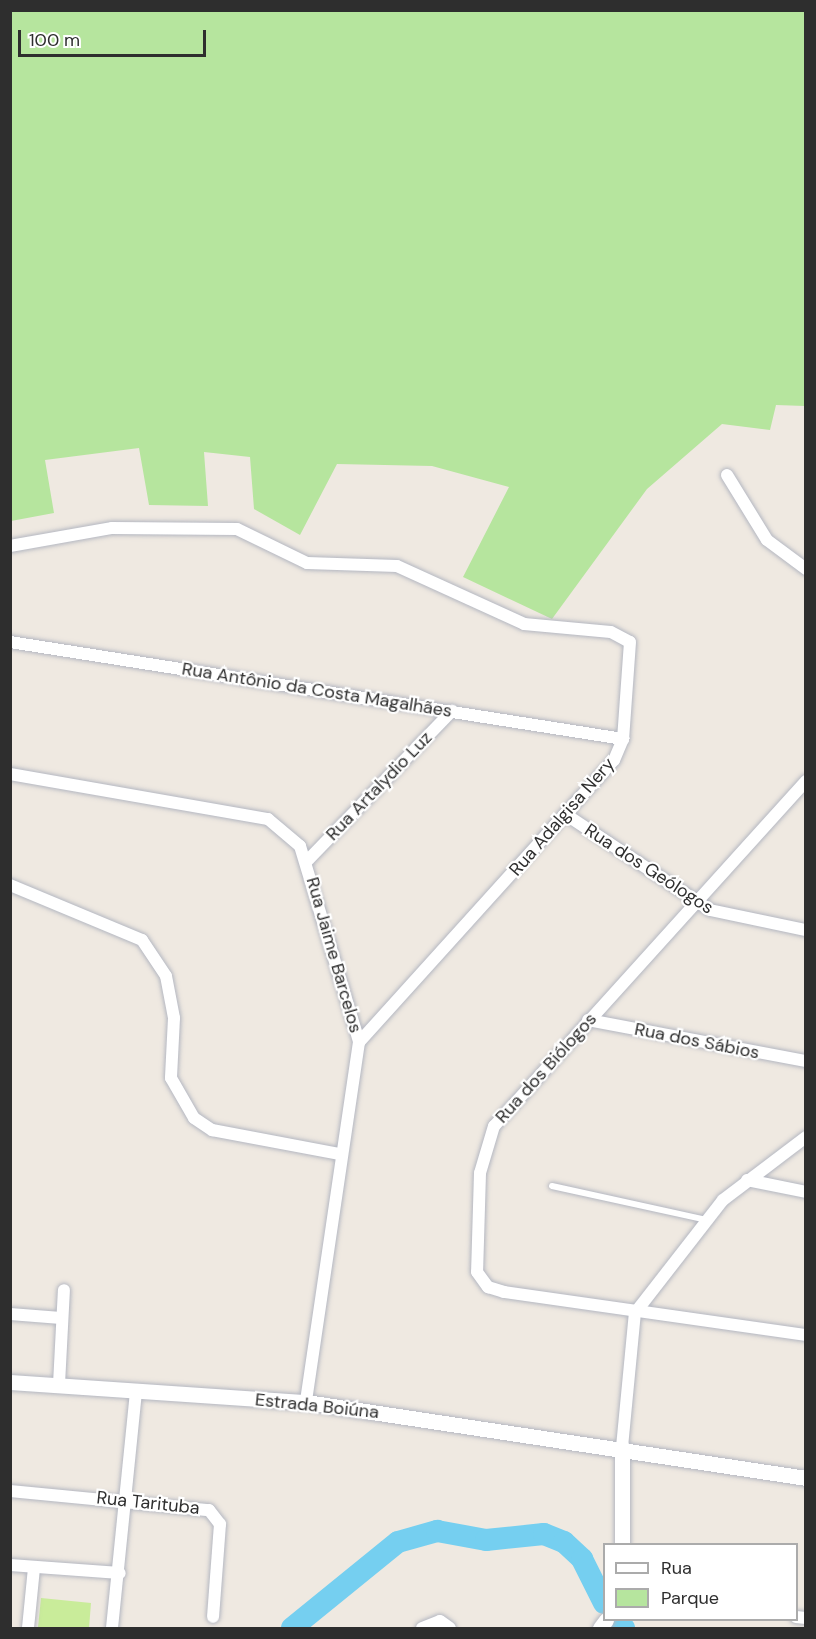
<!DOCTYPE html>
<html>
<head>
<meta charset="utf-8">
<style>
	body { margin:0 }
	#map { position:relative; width:816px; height:1639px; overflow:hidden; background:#efe9e1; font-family:"DM Sans",sans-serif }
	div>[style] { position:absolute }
	.green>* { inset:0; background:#b6e59e }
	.pitch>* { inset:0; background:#c9ec9a }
	.river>* { height:22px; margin:-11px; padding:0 11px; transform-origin:11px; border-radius:11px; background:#75cff0 }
	.roads { filter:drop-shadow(0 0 2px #b4b7c1) drop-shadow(0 0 2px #b4b7c1) }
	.service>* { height:6px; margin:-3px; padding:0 3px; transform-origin:3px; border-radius:3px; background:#fff }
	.minor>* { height:12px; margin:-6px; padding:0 6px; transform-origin:6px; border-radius:6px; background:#fff }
	.tertiary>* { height:15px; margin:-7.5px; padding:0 7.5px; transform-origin:7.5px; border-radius:7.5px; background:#fff }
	span { translate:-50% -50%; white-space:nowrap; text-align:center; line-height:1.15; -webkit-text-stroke:4.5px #fff; paint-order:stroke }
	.street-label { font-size:18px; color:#2e2e2e }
	.frame { position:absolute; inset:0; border:12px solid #2e2e2e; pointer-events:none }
	.legend { position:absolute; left:603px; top:1543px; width:195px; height:78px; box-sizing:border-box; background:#fff; border:2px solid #ababab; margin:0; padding:8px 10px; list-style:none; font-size:18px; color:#2e2e2e }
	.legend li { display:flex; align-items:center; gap:12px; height:30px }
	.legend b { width:30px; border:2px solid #ababab }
	.scale { position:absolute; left:18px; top:30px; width:188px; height:27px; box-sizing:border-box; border:3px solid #2e2e2e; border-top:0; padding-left:8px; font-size:18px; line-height:21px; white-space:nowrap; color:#2e2e2e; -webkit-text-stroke:4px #fff; paint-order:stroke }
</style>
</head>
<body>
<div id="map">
	<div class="green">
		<i style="clip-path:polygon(11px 10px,805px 11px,805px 406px,776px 405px,770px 430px,722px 424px,647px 489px,552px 619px,463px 577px,509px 487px,432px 466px,337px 464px,300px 535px,254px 509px,250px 457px,204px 452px,208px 506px,149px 505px,139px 448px,45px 460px,54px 513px,11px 521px)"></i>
	</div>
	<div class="pitch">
		<i style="clip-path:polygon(41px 1598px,91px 1603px,89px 1628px,38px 1627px)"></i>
	</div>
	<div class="river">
		<i style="left:614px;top:1620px;width:13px;rotate:39deg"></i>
		<i style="left:292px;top:1628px;width:136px;rotate:-39.1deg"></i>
		<i style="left:398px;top:1542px;width:41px;rotate:-15.8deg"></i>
		<i style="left:437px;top:1531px;width:50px;rotate:10.4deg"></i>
		<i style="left:486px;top:1540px;width:58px;rotate:-5.9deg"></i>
		<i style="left:544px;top:1534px;width:22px;rotate:22deg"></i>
		<i style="left:564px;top:1542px;width:25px;rotate:43deg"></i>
		<i style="left:582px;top:1559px;width:49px;rotate:63.4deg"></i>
	</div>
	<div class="roads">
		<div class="service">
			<i style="left:552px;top:1186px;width:158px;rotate:12.4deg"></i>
		</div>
		<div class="minor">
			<i style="left:727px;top:475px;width:76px;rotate:58.4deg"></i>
			<i style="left:767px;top:540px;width:49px;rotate:36.6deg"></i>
			<i style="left:10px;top:546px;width:104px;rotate:-10deg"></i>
			<i style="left:112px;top:528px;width:125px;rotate:0.5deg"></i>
			<i style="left:237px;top:529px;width:78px;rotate:25.9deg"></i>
			<i style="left:307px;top:563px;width:90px;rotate:1.9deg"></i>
			<i style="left:397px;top:566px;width:140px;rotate:24.5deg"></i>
			<i style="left:524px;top:624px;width:87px;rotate:5.3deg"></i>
			<i style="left:611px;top:632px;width:21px;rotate:28deg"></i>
			<i style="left:630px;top:642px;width:97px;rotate:94.1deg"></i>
			<i style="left:623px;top:739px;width:23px;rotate:113deg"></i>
			<i style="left:614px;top:760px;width:380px;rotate:132.1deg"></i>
			<i style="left:10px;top:642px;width:621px;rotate:8.99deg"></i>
			<i style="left:10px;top:774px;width:262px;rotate:9.9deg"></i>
			<i style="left:268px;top:819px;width:42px;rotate:40.2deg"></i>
			<i style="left:300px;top:846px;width:205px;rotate:73.2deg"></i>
			<i style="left:359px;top:1042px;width:364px;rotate:98.4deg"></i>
			<i style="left:806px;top:781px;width:465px;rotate:132.1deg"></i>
			<i style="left:494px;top:1126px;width:49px;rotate:106.6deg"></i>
			<i style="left:480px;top:1173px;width:99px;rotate:91.7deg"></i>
			<i style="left:477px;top:1272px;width:19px;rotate:54deg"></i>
			<i style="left:488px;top:1287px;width:17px;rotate:17deg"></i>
			<i style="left:504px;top:1292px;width:305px;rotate:8.1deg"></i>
			<i style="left:565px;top:814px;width:174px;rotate:33.5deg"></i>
			<i style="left:710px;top:910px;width:98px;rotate:11.8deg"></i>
			<i style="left:307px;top:861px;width:209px;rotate:-46deg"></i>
			<i style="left:10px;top:885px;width:143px;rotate:22.6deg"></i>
			<i style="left:142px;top:940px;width:43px;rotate:56.3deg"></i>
			<i style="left:166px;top:976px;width:43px;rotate:79.2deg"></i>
			<i style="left:174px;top:1018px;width:60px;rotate:92.9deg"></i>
			<i style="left:171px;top:1078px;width:46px;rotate:60.1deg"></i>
			<i style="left:194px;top:1118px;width:22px;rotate:34deg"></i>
			<i style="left:212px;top:1130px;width:129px;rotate:10.7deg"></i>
			<i style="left:588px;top:1020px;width:222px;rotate:10.7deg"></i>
			<i style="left:747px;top:1180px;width:60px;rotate:11.5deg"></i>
			<i style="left:10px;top:1314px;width:51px;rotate:4.5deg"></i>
			<i style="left:59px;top:1384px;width:94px;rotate:-87deg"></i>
			<i style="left:622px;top:1447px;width:135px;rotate:-84.5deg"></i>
			<i style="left:635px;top:1313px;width:143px;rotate:-52.1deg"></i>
			<i style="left:723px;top:1200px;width:104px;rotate:-37.2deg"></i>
			<i style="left:10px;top:1491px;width:200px;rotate:5.5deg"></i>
			<i style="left:209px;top:1510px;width:18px;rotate:52deg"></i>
			<i style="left:220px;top:1524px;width:93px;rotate:94.3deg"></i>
			<i style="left:10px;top:1565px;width:110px;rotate:4.2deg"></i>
			<i style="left:796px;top:1617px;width:10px;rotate:6deg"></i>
			<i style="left:28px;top:1628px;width:60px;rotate:-84.3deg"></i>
			<i style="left:112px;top:1628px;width:237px;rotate:-84.2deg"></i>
			<i style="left:422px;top:1628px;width:19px;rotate:-21deg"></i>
			<i style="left:440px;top:1621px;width:12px;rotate:35deg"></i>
		</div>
		<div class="tertiary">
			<i style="left:10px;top:1382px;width:297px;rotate:3.9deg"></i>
			<i style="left:306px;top:1402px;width:506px;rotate:8.64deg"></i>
			<i style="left:622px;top:1544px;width:97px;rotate:-90deg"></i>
			<i style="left:600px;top:1628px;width:10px;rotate:-53deg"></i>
		</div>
	</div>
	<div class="street-label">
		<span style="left:317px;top:690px;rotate:9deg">Rua Antônio da Costa Magalhães</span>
		<span style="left:379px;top:786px;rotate:-46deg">Rua Artalydio Luz</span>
		<span style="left:562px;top:817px;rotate:-49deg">Rua Adalgisa Nery</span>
		<span style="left:649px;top:869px;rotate:33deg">Rua dos Geólogos</span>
		<span style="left:334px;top:955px;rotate:74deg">Rua Jaime Barcelos</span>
		<span style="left:697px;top:1041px;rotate:11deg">Rua dos Sábios</span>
		<span style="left:546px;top:1068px;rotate:-48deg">Rua dos Biólogos</span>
		<span style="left:317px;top:1406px;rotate:6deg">Estrada Boiúna</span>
		<span style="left:148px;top:1503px;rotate:6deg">Rua Tarituba</span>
	</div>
	<div class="frame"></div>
	<ul class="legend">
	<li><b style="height:8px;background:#fff"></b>Rua</li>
	<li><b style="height:16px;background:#b6e59e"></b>Parque</li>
	</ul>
	<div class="scale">100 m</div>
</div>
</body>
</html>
